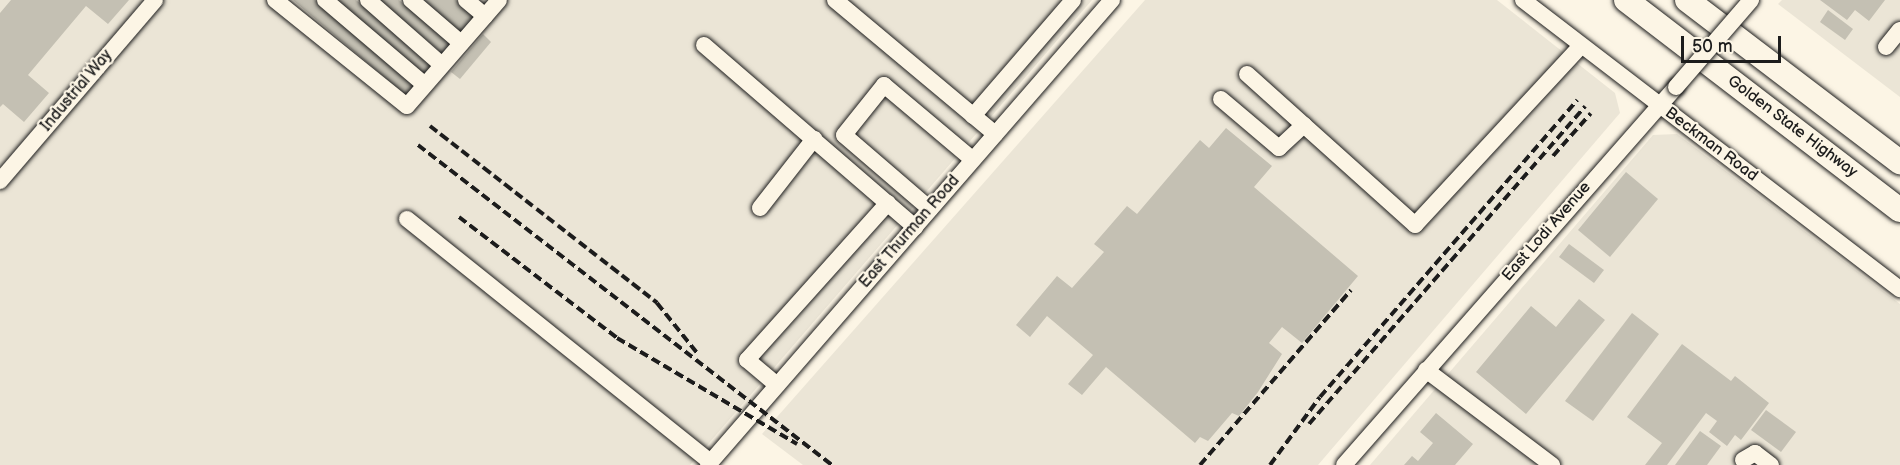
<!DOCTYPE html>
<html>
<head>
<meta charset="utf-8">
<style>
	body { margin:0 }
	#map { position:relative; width:1900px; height:465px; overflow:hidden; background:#fcf5e5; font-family:"Balsamiq Sans",sans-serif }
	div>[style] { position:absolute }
	.built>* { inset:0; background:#ebe5d6 }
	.building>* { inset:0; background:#c4c0b3 }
	.roads { filter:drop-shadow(0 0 2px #1c1c1c) drop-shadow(0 0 2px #1c1c1c) }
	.minor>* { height:16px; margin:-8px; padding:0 8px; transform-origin:8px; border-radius:8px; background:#fcf5e5 }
	.highway>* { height:24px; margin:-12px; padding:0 12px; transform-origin:12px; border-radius:12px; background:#fcf5e5 }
	.rail>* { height:4px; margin-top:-2px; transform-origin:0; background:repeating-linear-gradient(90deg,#1c1c1c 0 9px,transparent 0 13.5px) }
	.bridges { filter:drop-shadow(0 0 2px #1c1c1c) drop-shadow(0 0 2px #1c1c1c) }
	.minor-bridge>* { height:16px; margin:-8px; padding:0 8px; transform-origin:8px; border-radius:8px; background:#fcf5e5 }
	span { translate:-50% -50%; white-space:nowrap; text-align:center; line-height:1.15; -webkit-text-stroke:4.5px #fcf5e5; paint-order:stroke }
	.street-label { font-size:16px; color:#1c1c1c }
	.scale { position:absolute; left:1681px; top:36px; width:100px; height:27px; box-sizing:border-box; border:3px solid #1c1c1c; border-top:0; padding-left:8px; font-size:18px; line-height:21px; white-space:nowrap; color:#1c1c1c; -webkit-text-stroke:4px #fcf5e5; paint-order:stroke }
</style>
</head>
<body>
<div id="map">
	<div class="built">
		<i style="clip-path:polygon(0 0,1092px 0,690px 465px,0 465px)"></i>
		<i style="clip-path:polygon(1145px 0,1497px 0,1615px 93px,1620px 113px,1318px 465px,803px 465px,762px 434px)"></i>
		<i style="clip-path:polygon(1782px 0,1900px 0,1900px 97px,1778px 4px)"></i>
		<i style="clip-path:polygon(1677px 134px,1900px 304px,1900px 465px,1370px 465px,1653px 135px)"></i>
	</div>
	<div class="building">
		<i style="clip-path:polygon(11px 0,129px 0,108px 24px,86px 6px,28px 75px,49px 93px,24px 122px,3px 104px,0 107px,0 13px)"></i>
		<i style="clip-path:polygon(293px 0,315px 0,416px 85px,407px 96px)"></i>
		<i style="clip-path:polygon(337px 0,356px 0,433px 65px,425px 75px)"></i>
		<i style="clip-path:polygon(379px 0,399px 0,451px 44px,443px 54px)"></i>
		<i style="clip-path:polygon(422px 0,456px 0,475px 16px,461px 33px)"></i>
		<i style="clip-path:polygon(1820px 0,1885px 0,1869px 21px,1855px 10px,1847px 20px)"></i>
		<i style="clip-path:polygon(1828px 10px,1853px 29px,1845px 40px,1820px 22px)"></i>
		<i style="clip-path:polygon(483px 34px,491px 42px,460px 79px,451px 72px)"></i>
		<i style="clip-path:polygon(1226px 128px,1272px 166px,1254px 187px,1358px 276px,1302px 343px,1282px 327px,1269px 343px,1282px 354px,1258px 392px,1239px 416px,1232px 413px,1208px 441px,1200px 437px,1195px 443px,1106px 367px,1082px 395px,1068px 384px,1093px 355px,1047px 316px,1030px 337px,1016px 325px,1057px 276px,1072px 288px,1104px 252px,1094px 244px,1127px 206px,1137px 214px,1200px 140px,1209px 148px)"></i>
		<i style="clip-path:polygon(1626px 172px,1658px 199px,1610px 257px,1578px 230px)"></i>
		<i style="clip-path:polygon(1569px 244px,1604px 270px,1594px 283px,1559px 257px)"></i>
		<i style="clip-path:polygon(1579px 299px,1605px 320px,1526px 414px,1476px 372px,1531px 306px,1556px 327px)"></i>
		<i style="clip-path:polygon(1632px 313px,1659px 334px,1593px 421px,1565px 401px)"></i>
		<i style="clip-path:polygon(1682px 344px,1731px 381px,1735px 376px,1769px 403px,1741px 440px,1735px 435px,1727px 446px,1709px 432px,1717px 421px,1706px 413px,1667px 465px,1645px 465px,1662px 443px,1627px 417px)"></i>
		<i style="clip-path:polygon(1766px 410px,1796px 432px,1781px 452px,1751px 430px)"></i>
		<i style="clip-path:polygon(1436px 413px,1473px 444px,1455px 465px,1404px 465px,1412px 456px,1418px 461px,1433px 443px,1420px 432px)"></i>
		<i style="clip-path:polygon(1700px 431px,1721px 446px,1707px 465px,1675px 465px)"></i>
	</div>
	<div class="roads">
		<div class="minor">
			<i style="left:275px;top:0;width:169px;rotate:38.8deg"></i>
			<i style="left:407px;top:106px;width:140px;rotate:-49deg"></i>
			<i style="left:325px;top:0;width:131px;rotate:40.4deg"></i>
			<i style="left:368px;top:0;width:98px;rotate:41.3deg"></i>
			<i style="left:411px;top:0;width:66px;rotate:40.7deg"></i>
			<i style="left:466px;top:0;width:25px;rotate:40deg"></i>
			<i style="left:835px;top:0;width:209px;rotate:39.9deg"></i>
			<i style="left:1523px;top:0;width:475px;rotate:37.5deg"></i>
			<i style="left:704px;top:45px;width:279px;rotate:40.8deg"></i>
			<i style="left:1886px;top:47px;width:22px;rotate:-51deg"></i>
			<i style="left:1247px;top:74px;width:226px;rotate:41.9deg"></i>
			<i style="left:1415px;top:225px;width:243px;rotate:-47.2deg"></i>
			<i style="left:1221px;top:99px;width:76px;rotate:40.2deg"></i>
			<i style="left:1279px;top:148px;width:34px;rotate:-43deg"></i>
			<i style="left:973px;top:116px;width:153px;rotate:-49.2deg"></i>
			<i style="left:0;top:181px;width:238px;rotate:-49.4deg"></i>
			<i style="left:760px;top:208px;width:88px;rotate:-52deg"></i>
			<i style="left:930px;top:209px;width:113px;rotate:-139.3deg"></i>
			<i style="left:844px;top:135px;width:64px;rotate:-51.3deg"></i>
			<i style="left:884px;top:85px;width:116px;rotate:40.1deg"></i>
			<i style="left:407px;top:219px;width:388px;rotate:38.7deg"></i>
			<i style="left:1426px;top:370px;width:158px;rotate:37deg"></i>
			<i style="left:777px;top:385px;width:39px;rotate:-140deg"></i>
			<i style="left:747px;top:360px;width:211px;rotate:-48.1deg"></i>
			<i style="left:1743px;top:460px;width:14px;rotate:-30deg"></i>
			<i style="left:1755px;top:453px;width:20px;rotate:37deg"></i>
			<i style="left:708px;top:465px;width:616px;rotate:-49.02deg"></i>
			<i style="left:1344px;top:465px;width:503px;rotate:-48.71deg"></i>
		</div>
		<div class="highway">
			<i style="left:1626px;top:0;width:345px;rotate:37.5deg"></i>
			<i style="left:1687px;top:0;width:268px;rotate:37.3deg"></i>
		</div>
	</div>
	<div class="rail">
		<i style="left:430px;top:126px;width:288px;rotate:37.9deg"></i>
		<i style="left:657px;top:303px;width:65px;rotate:51.2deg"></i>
		<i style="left:418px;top:145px;width:523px;rotate:37.7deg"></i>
		<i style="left:1553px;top:156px;width:57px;rotate:-48.5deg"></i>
		<i style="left:459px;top:217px;width:199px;rotate:37.4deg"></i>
		<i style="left:617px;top:338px;width:209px;rotate:30.5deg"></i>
		<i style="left:1309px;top:424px;width:421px;rotate:-49deg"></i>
		<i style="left:1200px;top:465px;width:231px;rotate:-49.2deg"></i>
		<i style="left:1270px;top:465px;width:84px;rotate:-53.7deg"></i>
		<i style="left:1320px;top:397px;width:393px;rotate:-49.1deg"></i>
	</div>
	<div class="bridges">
		<div class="minor-bridge">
			<i style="left:1676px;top:87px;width:115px;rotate:-49.2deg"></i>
		</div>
	</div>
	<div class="street-label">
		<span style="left:77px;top:91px;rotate:-50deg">Industrial Way</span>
		<span style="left:1792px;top:127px;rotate:37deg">Golden State Highway</span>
		<span style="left:1711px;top:145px;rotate:37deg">Beckman Road</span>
		<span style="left:910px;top:232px;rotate:-49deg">East Thurman Road</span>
		<span style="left:1547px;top:232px;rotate:-49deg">East Lodi Avenue</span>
	</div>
	<div class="scale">50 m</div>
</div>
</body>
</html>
